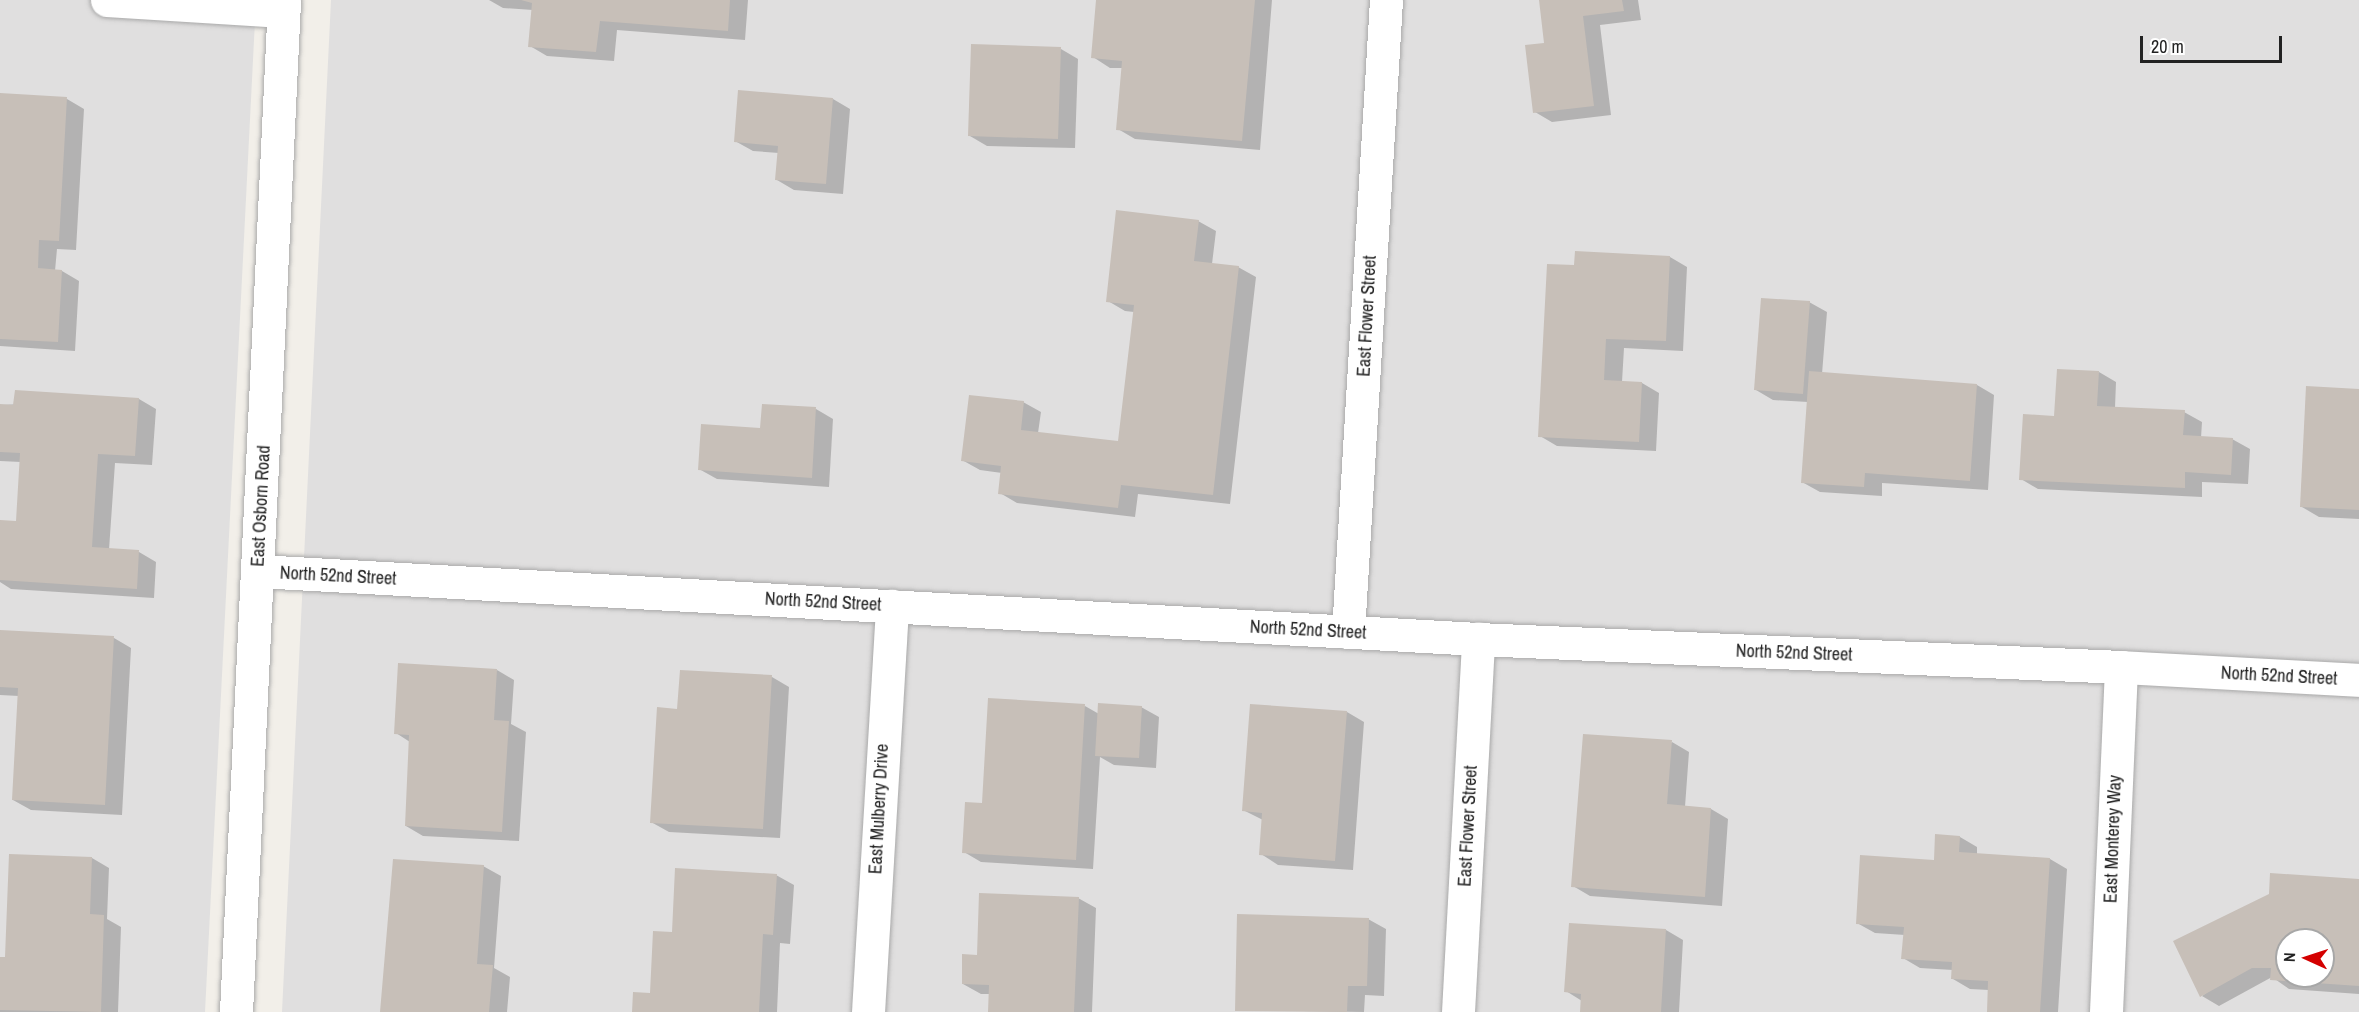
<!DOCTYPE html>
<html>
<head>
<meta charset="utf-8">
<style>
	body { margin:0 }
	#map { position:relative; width:2359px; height:1012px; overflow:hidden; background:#f2efe9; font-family:"Archivo Narrow",sans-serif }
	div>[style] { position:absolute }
	.residential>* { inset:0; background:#e0dfdf }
	.shadow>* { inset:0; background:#0003 }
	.building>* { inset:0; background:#c7bfb8 }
	.roads { filter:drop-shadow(0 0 2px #a9a9a9) drop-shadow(0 0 2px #a9a9a9) }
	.minor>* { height:33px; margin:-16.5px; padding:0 16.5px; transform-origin:16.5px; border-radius:16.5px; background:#fff }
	span { translate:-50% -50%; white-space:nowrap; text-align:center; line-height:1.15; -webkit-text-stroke:5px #fff; paint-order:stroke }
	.street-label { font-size:18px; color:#222 }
	.north { position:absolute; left:2275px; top:928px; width:60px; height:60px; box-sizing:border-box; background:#fff; border:2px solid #a7a7a7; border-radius:50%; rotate:273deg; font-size:16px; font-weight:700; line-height:24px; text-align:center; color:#222 }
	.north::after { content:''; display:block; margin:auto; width:21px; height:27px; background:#d40000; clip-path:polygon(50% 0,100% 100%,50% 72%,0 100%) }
	.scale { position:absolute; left:2140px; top:36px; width:142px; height:27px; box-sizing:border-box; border:3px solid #222; border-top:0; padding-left:8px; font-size:18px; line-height:21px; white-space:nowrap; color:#222; -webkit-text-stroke:4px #fff; paint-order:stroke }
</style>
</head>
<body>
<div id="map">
	<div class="residential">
		<i style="clip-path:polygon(0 0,256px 0,205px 1012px,0 1012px)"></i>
		<i style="clip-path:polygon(evenodd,331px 0,2359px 0,2359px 1012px,282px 1012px,331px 0,2287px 940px,2323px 940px,2323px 976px,2287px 976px,2287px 940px)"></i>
	</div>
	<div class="shadow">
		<i style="clip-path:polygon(489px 0,748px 0,745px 40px,617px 30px,614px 61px,547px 56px,530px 46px,533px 10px,503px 8px)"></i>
		<i style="clip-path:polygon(1098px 0,1272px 0,1260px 150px,1135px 139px,1118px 129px,1123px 68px,1110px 68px,1093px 57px)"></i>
		<i style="clip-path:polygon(1540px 0,1638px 0,1641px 20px,1600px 25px,1611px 115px,1552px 122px,1535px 112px,1546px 44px)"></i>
		<i style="clip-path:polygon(1061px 49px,1078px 59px,1075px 148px,987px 146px,970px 136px)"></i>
		<i style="clip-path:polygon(0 94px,67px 99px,84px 109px,76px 250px,57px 249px,55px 271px,62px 271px,79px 281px,75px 351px,0 346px)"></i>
		<i style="clip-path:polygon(833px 99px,850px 109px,843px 194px,794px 190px,777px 180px,779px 153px,753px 151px,735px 141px)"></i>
		<i style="clip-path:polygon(1198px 221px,1216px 231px,1212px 264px,1238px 267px,1256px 277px,1230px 504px,1138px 494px,1135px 517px,1017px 503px,1000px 493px,1002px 473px,980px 470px,962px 460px,1023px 402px,1041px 412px,1038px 433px,1119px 443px,1134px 312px,1125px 311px,1108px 301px)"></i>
		<i style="clip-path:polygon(1670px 257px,1687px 267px,1683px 351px,1624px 348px,1622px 382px,1642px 383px,1659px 393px,1656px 451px,1557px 446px,1540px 436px,1576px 267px)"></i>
		<i style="clip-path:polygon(1809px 302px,1827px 312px,1822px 374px,1977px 385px,1994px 395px,1988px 490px,1882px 483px,1882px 496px,1820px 492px,1802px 482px,1808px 402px,1773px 400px,1756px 390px)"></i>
		<i style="clip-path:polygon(2099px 372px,2116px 382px,2115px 408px,2184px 412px,2202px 422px,2201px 438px,2232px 439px,2250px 449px,2248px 484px,2202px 482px,2202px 497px,2038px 489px,2021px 479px,2056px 418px)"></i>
		<i style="clip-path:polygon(2359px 391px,2359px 519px,2319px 517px,2302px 507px)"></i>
		<i style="clip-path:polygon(139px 399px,156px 409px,152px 465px,115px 463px,109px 550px,139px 552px,156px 562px,154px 598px,11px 589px,0 582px,0 521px,17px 522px,21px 462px,0 461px,0 405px)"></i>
		<i style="clip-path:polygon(816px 409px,833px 419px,829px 487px,717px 479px,699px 469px,762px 430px)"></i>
		<i style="clip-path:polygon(0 632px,114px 638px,131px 648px,122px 815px,31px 810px,13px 800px,19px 696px,0 695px)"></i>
		<i style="clip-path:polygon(497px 670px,514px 680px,511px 724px,526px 732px,519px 841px,423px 836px,406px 826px,410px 742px,396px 733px)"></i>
		<i style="clip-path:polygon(772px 677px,789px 687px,780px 838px,669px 832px,651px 822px,679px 711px)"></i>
		<i style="clip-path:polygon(1085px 706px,1099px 714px,1141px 707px,1159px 717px,1156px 768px,1114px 765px,1100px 757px,1093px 869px,981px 862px,964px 852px,984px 805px)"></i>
		<i style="clip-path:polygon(1347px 712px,1364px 722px,1353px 870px,1278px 865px,1261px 854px,1263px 820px,1243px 810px)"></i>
		<i style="clip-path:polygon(1672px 742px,1689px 752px,1685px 807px,1711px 809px,1728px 819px,1722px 906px,1590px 896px,1573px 886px)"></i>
		<i style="clip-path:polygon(1937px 836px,1960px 837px,1977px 847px,1977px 855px,2050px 859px,2067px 869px,2058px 1012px,1988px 1012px,1989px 990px,1970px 989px,1953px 979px,1953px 970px,1920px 968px,1903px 958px,1905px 935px,1875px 933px,1857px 923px,1935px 861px)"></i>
		<i style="clip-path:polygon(92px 858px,109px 868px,107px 919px,121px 927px,118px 1012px,0 1012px,0 959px,6px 959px)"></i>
		<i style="clip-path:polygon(483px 866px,501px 876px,494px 968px,510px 977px,507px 1012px,382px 1012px)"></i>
		<i style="clip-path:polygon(776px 875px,794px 885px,790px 944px,780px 943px,777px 1012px,634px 1012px,651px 995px,673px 934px)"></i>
		<i style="clip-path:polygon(evenodd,2359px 880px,2359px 994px,2289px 989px,2272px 977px,2219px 1006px,2202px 996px,2359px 880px,2287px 940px,2323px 940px,2323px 976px,2287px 976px,2287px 940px)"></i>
		<i style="clip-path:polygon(1078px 898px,1096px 908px,1092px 1012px,990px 1012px,990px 994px,981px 994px,963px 984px,978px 956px)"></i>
		<i style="clip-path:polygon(1368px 919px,1386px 929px,1384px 996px,1365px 995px,1364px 1012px,1236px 1010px)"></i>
		<i style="clip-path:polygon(1666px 930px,1683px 940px,1679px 1012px,1581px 1012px,1582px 1001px,1566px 991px)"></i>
	</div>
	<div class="building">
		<i style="clip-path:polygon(521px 0,730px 0,728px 31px,600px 21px,596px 52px,528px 47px,532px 3px)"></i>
		<i style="clip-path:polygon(1096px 0,1255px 0,1242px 141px,1116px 130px,1122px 61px,1091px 58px)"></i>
		<i style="clip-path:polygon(1539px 0,1622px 0,1624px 11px,1583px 16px,1594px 106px,1533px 113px,1525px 45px,1544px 43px)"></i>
		<i style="clip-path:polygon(971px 44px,1061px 47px,1058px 139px,968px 136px)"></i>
		<i style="clip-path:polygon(738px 90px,833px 98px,826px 184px,775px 180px,778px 146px,734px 142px)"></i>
		<i style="clip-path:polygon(0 93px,67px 97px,59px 241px,39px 240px,38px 268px,62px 270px,58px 342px,0 339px)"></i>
		<i style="clip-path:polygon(1116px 210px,1199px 220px,1194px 261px,1239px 266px,1213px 495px,1121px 485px,1118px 508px,998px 494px,1001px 466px,961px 461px,969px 395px,1024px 401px,1021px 430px,1118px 441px,1134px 305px,1106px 302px)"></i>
		<i style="clip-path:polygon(1575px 251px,1670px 256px,1666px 341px,1606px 339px,1604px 380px,1642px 382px,1639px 442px,1538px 437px,1547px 264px,1574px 265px)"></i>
		<i style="clip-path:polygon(1761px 298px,1810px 301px,1803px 394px,1754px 390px)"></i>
		<i style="clip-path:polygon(2057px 369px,2099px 371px,2097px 406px,2185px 410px,2183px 435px,2233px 438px,2231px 475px,2185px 472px,2185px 488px,2019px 480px,2023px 414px,2054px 416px)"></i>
		<i style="clip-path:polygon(1809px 371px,1977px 384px,1970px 481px,1865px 473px,1864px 487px,1801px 483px)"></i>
		<i style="clip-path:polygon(2306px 386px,2359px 389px,2359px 510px,2300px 507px)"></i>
		<i style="clip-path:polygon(15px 390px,139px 398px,135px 456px,98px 454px,92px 547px,139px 550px,137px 589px,0 580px,0 520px,16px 521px,20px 453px,0 452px,0 404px,13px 405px)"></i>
		<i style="clip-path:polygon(762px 404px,816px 407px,812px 478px,698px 470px,701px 424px,760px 428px)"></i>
		<i style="clip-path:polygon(0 630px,114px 636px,105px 805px,12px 800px,18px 688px,0 687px)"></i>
		<i style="clip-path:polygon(398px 663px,497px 669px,494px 720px,509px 721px,502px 832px,405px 826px,409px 735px,394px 734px)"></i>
		<i style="clip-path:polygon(680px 670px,772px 675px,763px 829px,650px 823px,657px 707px,677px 709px)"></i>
		<i style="clip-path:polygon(988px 698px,1085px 704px,1076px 860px,962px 853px,965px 802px,982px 803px)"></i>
		<i style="clip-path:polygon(1098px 703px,1142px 706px,1139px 758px,1095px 756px)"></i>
		<i style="clip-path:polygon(1250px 704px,1347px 711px,1335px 861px,1259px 855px,1262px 813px,1242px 811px)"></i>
		<i style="clip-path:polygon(1583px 734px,1672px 740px,1667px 804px,1711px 808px,1705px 897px,1571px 887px)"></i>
		<i style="clip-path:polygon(1935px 834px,1960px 836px,1959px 852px,2050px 858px,2040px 1012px,1987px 1012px,1988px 981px,1951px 979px,1952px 962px,1901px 959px,1904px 927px,1856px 924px,1860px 855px,1934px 860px)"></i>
		<i style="clip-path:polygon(9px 854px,92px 857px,90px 914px,104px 915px,101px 1012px,0 1010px,0 957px,5px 957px)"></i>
		<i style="clip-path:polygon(393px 859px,484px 865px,477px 964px,493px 965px,489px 1012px,380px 1012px)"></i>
		<i style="clip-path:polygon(675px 868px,777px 874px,773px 935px,763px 934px,759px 1012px,632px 1012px,633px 992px,650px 993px,653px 931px,672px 932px)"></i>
		<i style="clip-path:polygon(evenodd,2270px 873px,2359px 879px,2359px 986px,2270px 980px,2271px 968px,2252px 968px,2200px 997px,2173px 941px,2269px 894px,2270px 873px,2287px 940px,2323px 940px,2323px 976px,2287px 976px,2287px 940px)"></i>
		<i style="clip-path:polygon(979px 893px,1079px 897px,1074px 1012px,988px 1012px,989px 985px,962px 984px,962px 954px,977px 955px)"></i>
		<i style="clip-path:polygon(1237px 914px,1369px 918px,1367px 986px,1348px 986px,1347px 1012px,1235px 1011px)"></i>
		<i style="clip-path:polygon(1569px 923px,1666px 929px,1661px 1012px,1580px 1012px,1581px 994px,1564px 992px)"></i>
	</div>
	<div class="roads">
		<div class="minor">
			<i style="left:107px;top:0;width:176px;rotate:3.6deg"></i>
			<i style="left:258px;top:571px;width:1222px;rotate:3.19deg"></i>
			<i style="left:1478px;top:639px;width:644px;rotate:2.49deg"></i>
			<i style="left:2121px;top:667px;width:238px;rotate:3.1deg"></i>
			<i style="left:1348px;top:632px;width:633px;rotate:-86.56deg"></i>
			<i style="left:236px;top:1012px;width:1013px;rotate:-87.28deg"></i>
			<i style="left:868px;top:1012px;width:407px;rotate:-86.6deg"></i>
			<i style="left:1458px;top:1012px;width:374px;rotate:-86.9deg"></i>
			<i style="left:2106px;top:1012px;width:345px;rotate:-87.5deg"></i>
		</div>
	</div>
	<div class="street-label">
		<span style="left:1367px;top:316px;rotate:-87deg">East Flower Street</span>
		<span style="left:261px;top:506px;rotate:-87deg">East Osborn Road</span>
		<span style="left:338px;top:576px;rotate:3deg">North 52nd Street</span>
		<span style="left:823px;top:602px;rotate:3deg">North 52nd Street</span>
		<span style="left:1308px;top:630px;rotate:3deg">North 52nd Street</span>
		<span style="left:1794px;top:653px;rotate:2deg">North 52nd Street</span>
		<span style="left:2279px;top:676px;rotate:3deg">North 52nd Street</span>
		<span style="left:879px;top:809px;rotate:-87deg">East Mulberry Drive</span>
		<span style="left:1468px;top:826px;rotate:-87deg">East Flower Street</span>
		<span style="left:2113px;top:839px;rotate:-88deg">East Monterey Way</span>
	</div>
	<div class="north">N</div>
	<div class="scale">20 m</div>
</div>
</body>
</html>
